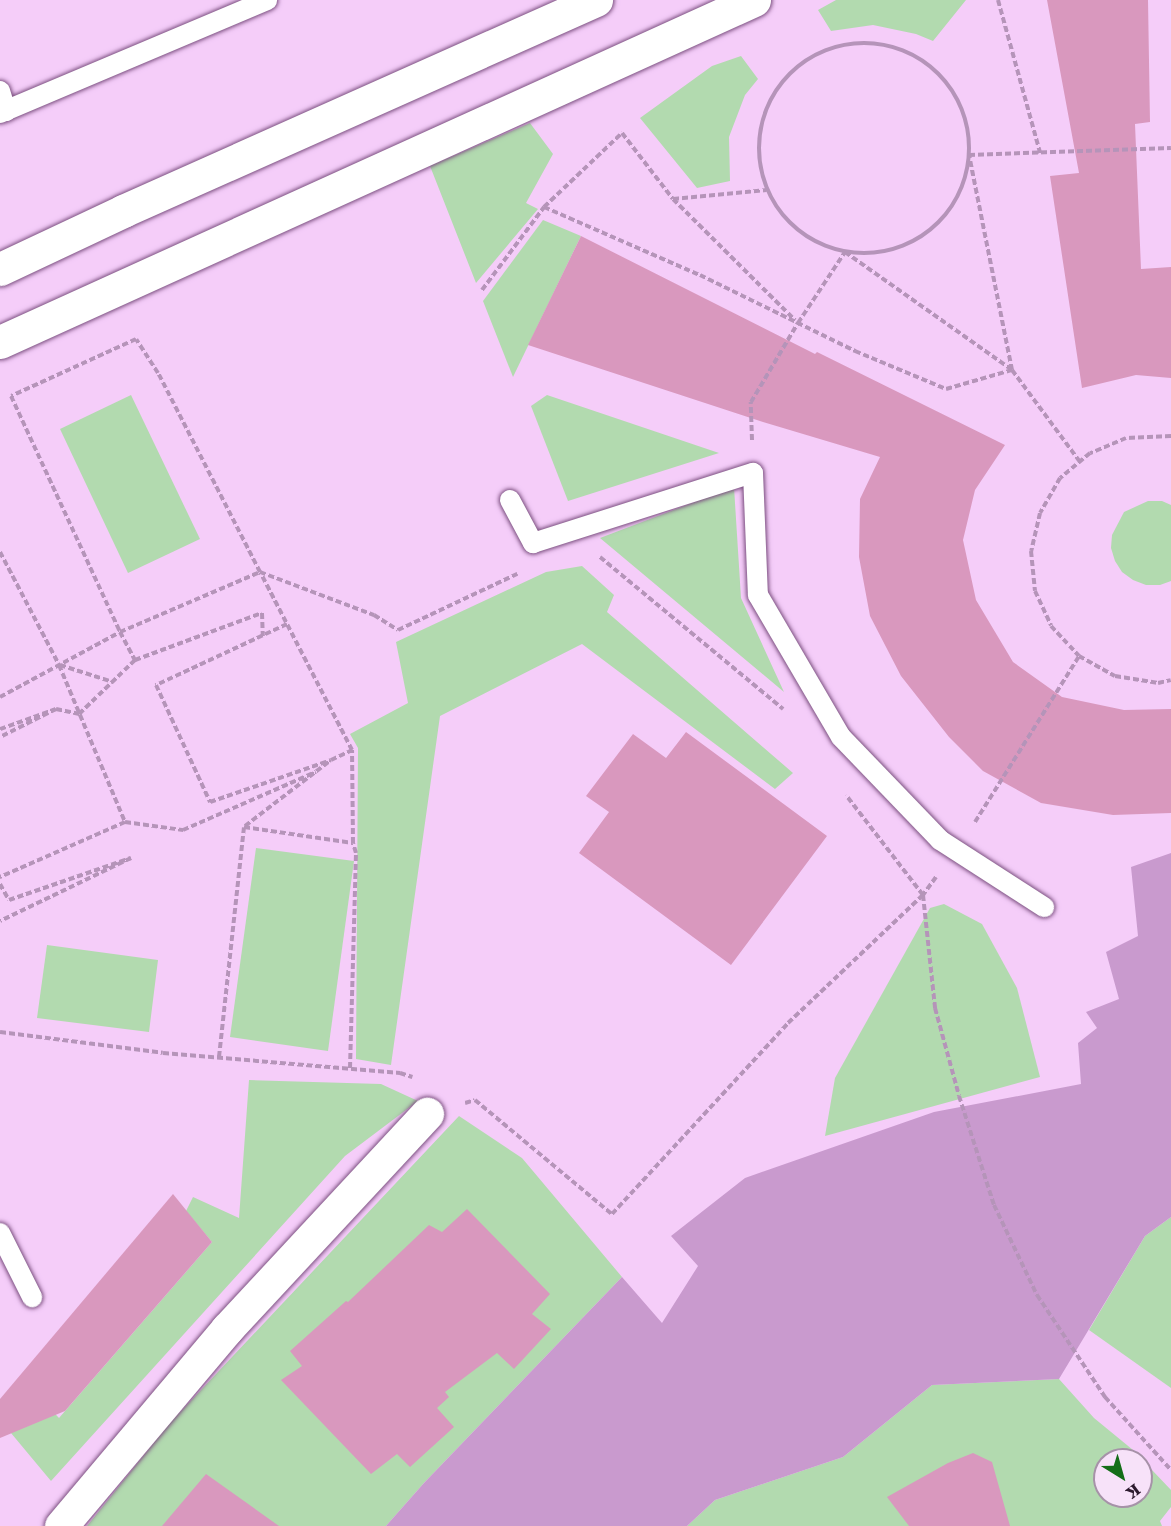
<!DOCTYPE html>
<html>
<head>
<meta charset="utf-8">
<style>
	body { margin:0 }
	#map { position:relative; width:1171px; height:1526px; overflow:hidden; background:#f5cdf9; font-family:"Roboto Serif",serif }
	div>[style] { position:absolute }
	.green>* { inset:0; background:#b2daaf }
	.water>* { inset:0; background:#c99ace }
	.building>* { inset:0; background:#d998be }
	.path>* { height:4px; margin-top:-2px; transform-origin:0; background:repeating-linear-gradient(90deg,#b594b9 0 6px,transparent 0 9px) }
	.path>.ring { margin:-2px; padding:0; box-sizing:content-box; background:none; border:4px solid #b594b9; border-radius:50% }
	.roads { filter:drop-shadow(0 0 2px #7c5081) drop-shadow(0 0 2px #7c5081) }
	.lane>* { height:20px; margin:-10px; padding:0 10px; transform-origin:10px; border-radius:10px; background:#fff }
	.street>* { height:33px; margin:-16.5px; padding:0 16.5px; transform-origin:16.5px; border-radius:16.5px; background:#fff }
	span { translate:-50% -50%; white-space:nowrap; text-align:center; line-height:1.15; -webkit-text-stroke:5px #f7e2f9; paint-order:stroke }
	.north { position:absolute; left:1093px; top:1448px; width:60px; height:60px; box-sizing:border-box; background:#f7e2f9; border:2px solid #a692a8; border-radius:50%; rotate:143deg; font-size:16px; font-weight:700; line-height:24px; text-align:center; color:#2c1a2e }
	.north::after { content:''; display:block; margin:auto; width:21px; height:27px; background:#146e18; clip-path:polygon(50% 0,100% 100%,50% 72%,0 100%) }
</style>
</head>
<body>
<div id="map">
	<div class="green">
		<i style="clip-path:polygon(836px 0,966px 0,933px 41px,916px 34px,873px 25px,831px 31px,818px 10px)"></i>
		<i style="clip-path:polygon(741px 56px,758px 79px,745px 95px,729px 137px,730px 181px,697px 188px,640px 118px,712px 66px)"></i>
		<i style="clip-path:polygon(530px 123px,553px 154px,526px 203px,538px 209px,476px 283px,430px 166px)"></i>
		<i style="clip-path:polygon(543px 220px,581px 236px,513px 377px,483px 301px)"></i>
		<i style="clip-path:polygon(131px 395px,200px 539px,128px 573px,60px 429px)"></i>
		<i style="clip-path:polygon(547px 395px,719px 453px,568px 501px,531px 406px)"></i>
		<i style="clip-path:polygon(734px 487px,741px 598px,784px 692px,600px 538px)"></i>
		<i style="clip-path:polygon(1148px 501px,1162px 501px,1171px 505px,1171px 581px,1160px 585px,1146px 585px,1133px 580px,1122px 572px,1115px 561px,1111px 548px,1112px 535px,1124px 512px)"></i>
		<i style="clip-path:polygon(582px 566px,614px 595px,607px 612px,793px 773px,775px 789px,582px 644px,440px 716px,391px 1065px,356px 1059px,358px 748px,350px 734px,408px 703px,396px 642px,546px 572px)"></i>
		<i style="clip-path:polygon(256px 848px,354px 861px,328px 1051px,230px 1037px)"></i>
		<i style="clip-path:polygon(944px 904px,982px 924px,1017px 988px,1040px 1077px,825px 1136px,835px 1078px,930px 908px)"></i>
		<i style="clip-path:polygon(47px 945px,158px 960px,149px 1032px,37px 1018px)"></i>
		<i style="clip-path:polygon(249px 1080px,381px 1084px,418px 1101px,345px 1156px,51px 1481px,11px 1433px,44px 1402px,59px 1418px,212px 1242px,186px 1211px,193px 1197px,239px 1218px)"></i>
		<i style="clip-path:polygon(459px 1116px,522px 1158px,622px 1277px,424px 1483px,386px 1526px,87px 1526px,169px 1424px)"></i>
		<i style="clip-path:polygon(1171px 1217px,1171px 1388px,1089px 1330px,1145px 1236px)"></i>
		<i style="clip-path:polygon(evenodd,1059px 1379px,1094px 1418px,1133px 1450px,1171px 1490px,1171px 1507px,1160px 1521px,1162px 1526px,687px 1526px,715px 1500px,843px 1457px,932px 1385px,1059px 1379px,1105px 1460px,1141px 1460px,1141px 1496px,1105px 1496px,1105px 1460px)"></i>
	</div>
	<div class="water">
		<i style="clip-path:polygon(1171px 853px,1171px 1217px,1145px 1236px,1059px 1379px,932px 1385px,843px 1457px,715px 1500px,687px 1526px,386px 1526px,424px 1483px,622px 1277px,662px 1323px,698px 1266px,671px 1236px,745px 1178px,934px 1112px,1081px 1084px,1078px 1043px,1097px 1028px,1086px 1012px,1119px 999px,1106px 952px,1138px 936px,1131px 867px)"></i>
	</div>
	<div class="building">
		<i style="clip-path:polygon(1047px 0,1148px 0,1150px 122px,1135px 124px,1141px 269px,1171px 267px,1171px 378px,1136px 375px,1082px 388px,1050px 176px,1079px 173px)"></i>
		<i style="clip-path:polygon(581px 236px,815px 354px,817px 352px,1005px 445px,975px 490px,963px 540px,976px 600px,1013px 662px,1062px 697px,1124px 710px,1171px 709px,1171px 813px,1113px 815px,1041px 803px,983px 771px,949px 737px,901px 676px,870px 616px,859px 557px,860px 499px,880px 457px,763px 422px,528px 345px)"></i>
		<i style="clip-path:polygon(686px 732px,827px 836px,731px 965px,579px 853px,609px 812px,586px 796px,633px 734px,666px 758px)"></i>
		<i style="clip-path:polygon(173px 1194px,212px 1242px,65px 1411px,0 1438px,0 1399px)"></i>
		<i style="clip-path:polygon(467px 1209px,550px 1294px,532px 1314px,551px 1329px,514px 1369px,497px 1353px,445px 1392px,449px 1397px,437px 1408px,454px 1427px,410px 1467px,397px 1454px,371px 1474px,281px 1380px,302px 1366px,290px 1351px,346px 1301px,348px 1302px,429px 1225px,442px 1232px)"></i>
		<i style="clip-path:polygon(973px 1453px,992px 1462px,1010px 1526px,909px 1526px,887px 1497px,948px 1463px)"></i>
		<i style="clip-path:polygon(206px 1474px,279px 1526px,162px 1526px)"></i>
	</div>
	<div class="path">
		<i style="left:998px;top:0;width:159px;rotate:74.6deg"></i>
		<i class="ring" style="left:759px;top:43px;width:206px;height:206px"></i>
		<i style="left:673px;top:199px;width:172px;rotate:44.8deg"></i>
		<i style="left:544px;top:207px;width:108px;rotate:-43.5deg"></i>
		<i style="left:622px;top:133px;width:83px;rotate:52.3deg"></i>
		<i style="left:673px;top:199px;width:94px;rotate:-5.5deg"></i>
		<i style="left:482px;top:290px;width:104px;rotate:-53.2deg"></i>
		<i style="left:544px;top:207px;width:170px;rotate:23.6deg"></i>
		<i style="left:700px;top:275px;width:173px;rotate:26.1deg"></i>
		<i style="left:855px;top:351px;width:99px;rotate:22.7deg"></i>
		<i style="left:946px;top:389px;width:69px;rotate:-16.1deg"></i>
		<i style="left:1012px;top:370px;width:219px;rotate:-101.3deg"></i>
		<i style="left:969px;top:155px;width:202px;rotate:-2deg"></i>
		<i style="left:1171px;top:436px;width:45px;rotate:177.5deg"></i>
		<i style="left:1126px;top:438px;width:39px;rotate:157deg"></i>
		<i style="left:1090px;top:453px;width:39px;rotate:140deg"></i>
		<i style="left:1060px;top:478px;width:40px;rotate:119.7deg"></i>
		<i style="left:1040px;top:513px;width:39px;rotate:103deg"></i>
		<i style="left:1031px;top:551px;width:40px;rotate:84.3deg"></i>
		<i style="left:1035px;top:591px;width:38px;rotate:65deg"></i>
		<i style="left:1051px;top:626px;width:41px;rotate:47deg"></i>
		<i style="left:1079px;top:656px;width:41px;rotate:29.1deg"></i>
		<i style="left:1115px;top:676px;width:44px;rotate:9.2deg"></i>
		<i style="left:1158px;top:683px;width:13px;rotate:-13deg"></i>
		<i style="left:752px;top:440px;width:38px;rotate:-92deg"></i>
		<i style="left:751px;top:402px;width:92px;rotate:-59.3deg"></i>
		<i style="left:798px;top:323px;width:85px;rotate:-56.5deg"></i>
		<i style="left:845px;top:252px;width:204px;rotate:35.2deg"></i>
		<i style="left:1012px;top:370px;width:114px;rotate:53.5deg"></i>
		<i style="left:0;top:552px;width:127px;rotate:62.4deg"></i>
		<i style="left:59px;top:665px;width:170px;rotate:67.2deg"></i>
		<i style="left:125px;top:822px;width:137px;rotate:156.3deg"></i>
		<i style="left:600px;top:557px;width:238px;rotate:39.7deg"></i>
		<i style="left:287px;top:624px;width:145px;rotate:155deg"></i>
		<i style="left:156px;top:685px;width:129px;rotate:65.2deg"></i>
		<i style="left:210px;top:802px;width:128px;rotate:-19.1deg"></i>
		<i style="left:60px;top:665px;width:56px;rotate:17.8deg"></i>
		<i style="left:0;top:697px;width:136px;rotate:-28.4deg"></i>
		<i style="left:120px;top:632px;width:32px;rotate:62deg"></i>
		<i style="left:135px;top:660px;width:135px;rotate:-20.3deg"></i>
		<i style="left:262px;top:613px;width:23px;rotate:88deg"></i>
		<i style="left:56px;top:709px;width:24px;rotate:12deg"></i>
		<i style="left:79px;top:714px;width:78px;rotate:-44deg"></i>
		<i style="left:0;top:729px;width:59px;rotate:-19.7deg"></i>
		<i style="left:56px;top:709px;width:63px;rotate:153.4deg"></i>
		<i style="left:125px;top:822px;width:59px;rotate:7.9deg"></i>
		<i style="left:183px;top:830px;width:145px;rotate:-23.6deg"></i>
		<i style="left:975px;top:822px;width:196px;rotate:-57.9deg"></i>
		<i style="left:245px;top:826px;width:108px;rotate:-37.5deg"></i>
		<i style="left:331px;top:760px;width:23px;rotate:-25deg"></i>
		<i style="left:936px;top:877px;width:22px;rotate:126deg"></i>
		<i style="left:923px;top:895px;width:114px;rotate:83.9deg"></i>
		<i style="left:935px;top:1008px;width:91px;rotate:74.7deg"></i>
		<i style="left:959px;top:1096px;width:114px;rotate:72.2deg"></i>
		<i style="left:994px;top:1205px;width:100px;rotate:64.5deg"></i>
		<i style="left:1037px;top:1295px;width:123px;rotate:56.3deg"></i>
		<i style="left:1105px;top:1397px;width:98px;rotate:47.9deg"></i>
		<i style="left:0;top:884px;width:18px;rotate:61deg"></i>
		<i style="left:9px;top:900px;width:129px;rotate:-19deg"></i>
		<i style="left:131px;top:858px;width:145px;rotate:154.3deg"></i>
		<i style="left:0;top:1032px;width:164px;rotate:7.3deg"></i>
		<i style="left:163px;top:1053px;width:238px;rotate:4.8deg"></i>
		<i style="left:400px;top:1073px;width:13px;rotate:18deg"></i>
		<i style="left:219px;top:1057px;width:231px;rotate:-83.8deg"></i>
		<i style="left:244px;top:827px;width:110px;rotate:8.4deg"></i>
		<i style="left:350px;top:1068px;width:215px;rotate:-88.4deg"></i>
		<i style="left:356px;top:853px;width:10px;rotate:-107deg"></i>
		<i style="left:353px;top:843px;width:93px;rotate:-90.6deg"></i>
		<i style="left:352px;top:750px;width:200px;rotate:-117.3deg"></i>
		<i style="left:260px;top:572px;width:224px;rotate:-117.1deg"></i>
		<i style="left:158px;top:373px;width:40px;rotate:-122.9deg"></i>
		<i style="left:136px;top:339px;width:137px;rotate:155.5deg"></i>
		<i style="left:11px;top:396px;width:260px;rotate:65.2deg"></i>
		<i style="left:120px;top:632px;width:152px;rotate:-23.2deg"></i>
		<i style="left:260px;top:572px;width:122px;rotate:20.7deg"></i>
		<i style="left:374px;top:615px;width:28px;rotate:32deg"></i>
		<i style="left:398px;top:630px;width:132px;rotate:-25.2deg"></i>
		<i style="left:465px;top:1103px;width:10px;rotate:-17deg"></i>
		<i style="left:475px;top:1100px;width:178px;rotate:39.8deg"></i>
		<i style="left:612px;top:1214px;width:260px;rotate:-47.3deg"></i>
		<i style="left:788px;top:1023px;width:186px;rotate:-43.5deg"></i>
		<i style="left:923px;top:895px;width:126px;rotate:-127.6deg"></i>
	</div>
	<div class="roads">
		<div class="lane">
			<i style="left:0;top:91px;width:21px;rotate:73deg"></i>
			<i style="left:0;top:113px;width:290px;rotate:-22.9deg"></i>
			<i style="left:510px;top:500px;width:49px;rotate:61.9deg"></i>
			<i style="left:533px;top:543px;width:231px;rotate:-17.7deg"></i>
			<i style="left:753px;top:473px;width:122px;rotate:87.7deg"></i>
			<i style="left:758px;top:595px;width:164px;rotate:59.7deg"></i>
			<i style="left:841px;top:737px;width:143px;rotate:46.1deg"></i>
			<i style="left:940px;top:840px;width:124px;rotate:32.8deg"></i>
			<i style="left:0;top:1233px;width:72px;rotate:63.4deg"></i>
		</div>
		<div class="street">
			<i style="left:0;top:269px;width:136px;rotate:-25.2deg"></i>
			<i style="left:123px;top:211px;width:518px;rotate:-24.04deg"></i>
			<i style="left:0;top:342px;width:828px;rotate:-24.4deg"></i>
			<i style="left:61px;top:1526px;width:258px;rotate:-49.9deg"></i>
			<i style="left:227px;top:1329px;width:294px;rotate:-47.1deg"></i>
		</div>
	</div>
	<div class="north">K</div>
</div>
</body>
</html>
